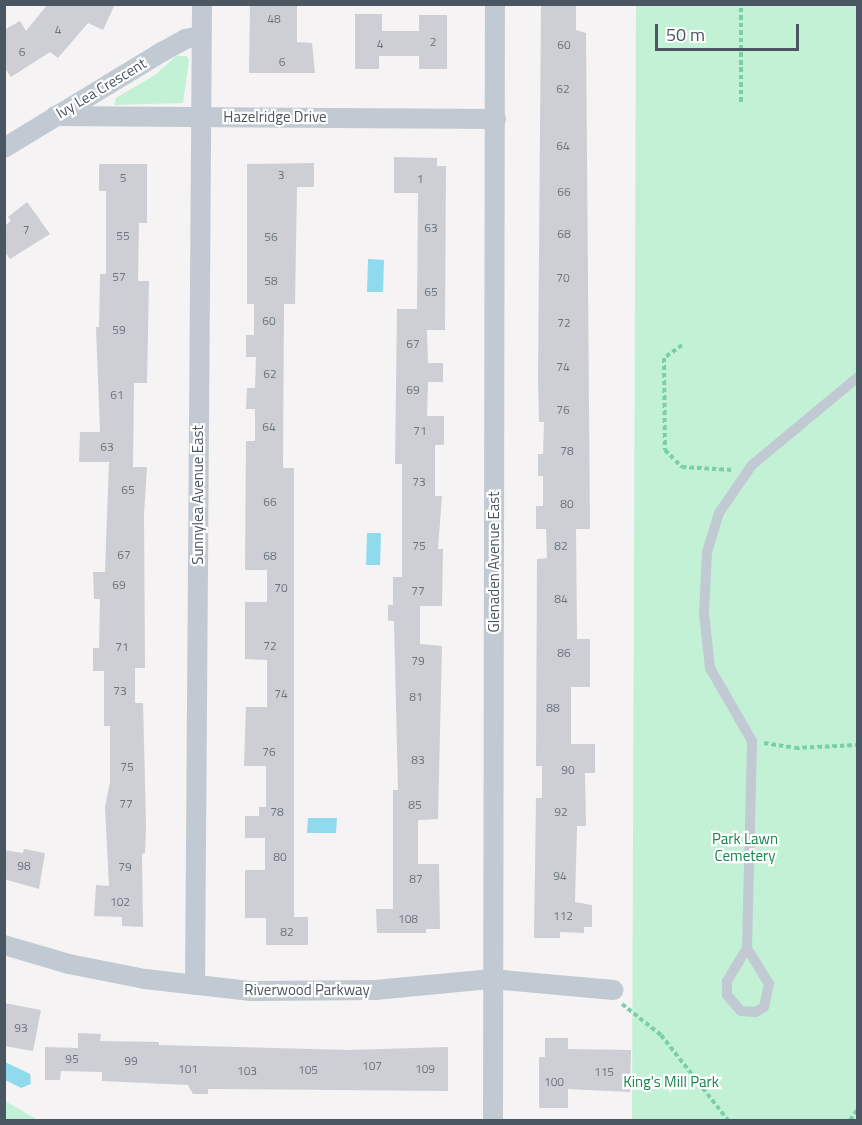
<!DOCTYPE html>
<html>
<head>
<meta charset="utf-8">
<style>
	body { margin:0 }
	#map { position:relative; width:862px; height:1125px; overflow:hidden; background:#f5f3f3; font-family:"Titillium Web",sans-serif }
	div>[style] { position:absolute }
	.green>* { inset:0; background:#c3f1d5 }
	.water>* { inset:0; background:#90daee }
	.building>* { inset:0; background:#cdcfd5 }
	.path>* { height:4px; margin-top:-2px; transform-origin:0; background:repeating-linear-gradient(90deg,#7ad0a6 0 4.5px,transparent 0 7.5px) }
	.lane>* { height:10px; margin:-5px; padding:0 5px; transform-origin:5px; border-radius:5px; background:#c1cad2 }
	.street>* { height:20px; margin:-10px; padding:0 10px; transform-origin:10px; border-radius:10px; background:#c1cad2 }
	span { translate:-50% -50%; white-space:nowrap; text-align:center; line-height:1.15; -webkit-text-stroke:4.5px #fff; paint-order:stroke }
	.number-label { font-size:12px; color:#6b747e }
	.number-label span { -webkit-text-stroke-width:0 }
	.street-label { font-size:15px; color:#4a5661 }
	.park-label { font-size:15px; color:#17864f }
	.frame { position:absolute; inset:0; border:6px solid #4a5661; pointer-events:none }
	.scale { position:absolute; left:655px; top:24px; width:144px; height:27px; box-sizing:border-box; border:3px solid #4a5661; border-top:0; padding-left:8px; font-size:18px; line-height:21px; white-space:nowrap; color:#4a5661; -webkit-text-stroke:4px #fff; paint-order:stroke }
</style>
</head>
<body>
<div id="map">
	<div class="green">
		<i style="clip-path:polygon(636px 5px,857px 5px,857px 1120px,632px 1120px)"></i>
		<i style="clip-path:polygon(176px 56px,187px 56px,189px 61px,183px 103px,114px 105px,116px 98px,155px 75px)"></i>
		<i style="clip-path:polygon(5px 1101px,38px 1120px,5px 1120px)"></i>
	</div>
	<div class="water">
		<i style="clip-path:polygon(368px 259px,384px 260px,383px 292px,367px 292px)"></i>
		<i style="clip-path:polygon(367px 533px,381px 533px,380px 565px,366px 565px)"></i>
		<i style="clip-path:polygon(308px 818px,337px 818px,336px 833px,307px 833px)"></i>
		<i style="clip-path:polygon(5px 1062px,30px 1074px,31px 1084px,21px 1088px,5px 1080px)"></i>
	</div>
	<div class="building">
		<i style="clip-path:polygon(48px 4px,115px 4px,103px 30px,88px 23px,58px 58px,50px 52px,11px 77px,4px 67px,4px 30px,20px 21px,26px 31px)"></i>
		<i style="clip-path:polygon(297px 4px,297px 42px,312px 43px,315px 73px,249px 73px,250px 5px)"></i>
		<i style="clip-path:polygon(541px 4px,576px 4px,576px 30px,586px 33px,590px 529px,576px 529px,577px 639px,590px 639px,590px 687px,571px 687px,571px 744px,595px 744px,595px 773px,585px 773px,586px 826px,577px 826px,575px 902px,592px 905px,592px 927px,584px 927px,584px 933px,560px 932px,560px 938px,534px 938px,536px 798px,542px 798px,542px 766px,536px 766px,537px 559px,547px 558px,546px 529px,536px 529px,536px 506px,543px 506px,543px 476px,538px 476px,538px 454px,543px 454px,544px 422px,539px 422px,538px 379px)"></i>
		<i style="clip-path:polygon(355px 14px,382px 14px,382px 31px,419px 31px,419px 15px,447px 15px,447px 69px,419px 69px,419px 56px,379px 56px,379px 69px,355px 69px)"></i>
		<i style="clip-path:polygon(394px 157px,437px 158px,437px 166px,446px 166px,445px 330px,427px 330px,428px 363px,443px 363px,443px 382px,428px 382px,427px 416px,444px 416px,444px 445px,435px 445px,435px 496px,442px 496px,438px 549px,443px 549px,442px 606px,420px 606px,420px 644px,442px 646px,438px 819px,418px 820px,418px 864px,439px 864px,440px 929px,426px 929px,426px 933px,377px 933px,376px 909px,393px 909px,393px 790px,398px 790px,394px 621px,388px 621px,388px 605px,393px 605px,393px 577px,402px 577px,402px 464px,395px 464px,397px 309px,417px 309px,418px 193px,394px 193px)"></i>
		<i style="clip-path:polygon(314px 163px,314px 187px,297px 187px,295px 304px,284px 304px,283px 468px,294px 468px,294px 917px,308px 917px,308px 945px,266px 945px,266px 918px,245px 918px,245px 870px,265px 870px,265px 838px,245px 838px,245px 816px,259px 816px,259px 807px,266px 807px,266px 766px,244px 766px,246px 707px,267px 707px,267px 660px,245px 659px,245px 602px,267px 602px,267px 570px,245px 570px,246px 441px,255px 441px,255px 409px,246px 409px,247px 388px,255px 388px,256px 357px,246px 357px,246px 335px,254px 335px,254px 304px,247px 304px,247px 164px)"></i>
		<i style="clip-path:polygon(99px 164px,147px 164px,147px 223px,139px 223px,138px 281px,149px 281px,147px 383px,134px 383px,133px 467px,147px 467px,144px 514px,145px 668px,135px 668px,135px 703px,143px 703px,146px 825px,145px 853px,142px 854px,143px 927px,122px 926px,122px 917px,94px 916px,96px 885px,109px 886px,105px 807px,110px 782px,110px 726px,104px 726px,104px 671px,93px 671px,93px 648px,99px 648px,100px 599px,94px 599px,93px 572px,105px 572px,109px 462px,79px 462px,80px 432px,100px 432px,96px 327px,99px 327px,100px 274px,106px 274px,106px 191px,99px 191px)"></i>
		<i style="clip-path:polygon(27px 202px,50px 234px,10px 259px,4px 251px,4px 226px,11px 221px,8px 217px)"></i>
		<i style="clip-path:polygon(24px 849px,45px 853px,39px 889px,4px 879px,4px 850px,23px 853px)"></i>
		<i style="clip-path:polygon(4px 1003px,41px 1010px,33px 1051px,4px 1046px)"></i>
		<i style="clip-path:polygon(78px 1033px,101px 1034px,100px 1041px,159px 1042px,159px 1045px,349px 1050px,448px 1047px,448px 1091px,214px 1089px,208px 1089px,208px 1094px,193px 1094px,188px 1085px,102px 1081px,102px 1072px,61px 1071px,60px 1080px,45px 1080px,45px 1047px,78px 1048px)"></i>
		<i style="clip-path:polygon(545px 1038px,568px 1038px,568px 1049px,631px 1050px,630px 1092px,568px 1089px,568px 1108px,539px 1108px,539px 1057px,545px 1057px)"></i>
	</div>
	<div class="path">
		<i style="left:741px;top:102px;width:98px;rotate:-90deg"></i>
		<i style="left:682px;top:345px;width:22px;rotate:144deg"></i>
		<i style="left:664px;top:358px;width:92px;rotate:89.4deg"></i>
		<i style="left:665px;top:450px;width:24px;rotate:45deg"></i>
		<i style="left:682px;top:467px;width:51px;rotate:3.4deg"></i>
		<i style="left:764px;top:743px;width:31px;rotate:9deg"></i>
		<i style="left:795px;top:748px;width:63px;rotate:-2.7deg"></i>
		<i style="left:622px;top:1004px;width:50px;rotate:38.5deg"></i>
		<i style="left:661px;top:1035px;width:108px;rotate:51.8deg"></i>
		<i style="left:850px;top:1120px;width:14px;rotate:-54deg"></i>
	</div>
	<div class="lane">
		<i style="left:747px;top:948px;width:39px;rotate:121deg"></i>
		<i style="left:727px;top:981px;width:14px;rotate:90deg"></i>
		<i style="left:727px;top:995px;width:21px;rotate:49deg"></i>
		<i style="left:741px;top:1011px;width:15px;rotate:4deg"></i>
		<i style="left:756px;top:1012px;width:9px;rotate:-32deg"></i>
		<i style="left:764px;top:1007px;width:24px;rotate:-78deg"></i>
		<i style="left:769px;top:984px;width:42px;rotate:-121.4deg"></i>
		<i style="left:747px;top:948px;width:207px;rotate:-88.6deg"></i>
		<i style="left:752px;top:741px;width:84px;rotate:-119.9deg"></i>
		<i style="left:710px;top:668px;width:54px;rotate:-96.3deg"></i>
		<i style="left:704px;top:614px;width:62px;rotate:-87.2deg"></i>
		<i style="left:707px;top:552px;width:41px;rotate:-72.9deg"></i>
		<i style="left:719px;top:513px;width:58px;rotate:-55.5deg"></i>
		<i style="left:752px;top:465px;width:138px;rotate:-39.7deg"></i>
	</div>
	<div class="street">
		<i style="left:55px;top:116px;width:441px;rotate:0.4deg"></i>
		<i style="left:4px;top:148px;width:185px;rotate:-31.3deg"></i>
		<i style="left:162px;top:52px;width:26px;rotate:-29deg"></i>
		<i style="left:185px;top:39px;width:16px;rotate:-11deg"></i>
		<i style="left:4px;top:945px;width:68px;rotate:16.3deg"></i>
		<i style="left:69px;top:964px;width:77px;rotate:11.2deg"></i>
		<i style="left:145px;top:979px;width:107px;rotate:6.5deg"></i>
		<i style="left:251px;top:991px;width:124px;rotate:-0.5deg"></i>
		<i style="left:375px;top:990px;width:118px;rotate:-5.4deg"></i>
		<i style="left:492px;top:979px;width:122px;rotate:5.2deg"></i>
		<i style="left:195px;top:985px;width:981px;rotate:-89.59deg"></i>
		<i style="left:493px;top:1120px;width:1116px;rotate:-89.9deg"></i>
	</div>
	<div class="number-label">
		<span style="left:274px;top:19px">48</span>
		<span style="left:58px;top:30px">4</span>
		<span style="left:433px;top:42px">2</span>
		<span style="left:380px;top:44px">4</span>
		<span style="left:564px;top:45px">60</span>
		<span style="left:22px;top:52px">6</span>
		<span style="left:282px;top:62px">6</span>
		<span style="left:563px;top:89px">62</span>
		<span style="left:563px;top:146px">64</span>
		<span style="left:281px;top:175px">3</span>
		<span style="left:123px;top:178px">5</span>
		<span style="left:420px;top:179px">1</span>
		<span style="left:564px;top:192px">66</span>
		<span style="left:431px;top:228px">63</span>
		<span style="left:26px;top:230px">7</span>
		<span style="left:564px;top:234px">68</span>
		<span style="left:123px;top:236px">55</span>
		<span style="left:271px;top:237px">56</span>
		<span style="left:119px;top:277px">57</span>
		<span style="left:563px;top:278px">70</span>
		<span style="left:271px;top:281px">58</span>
		<span style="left:431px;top:292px">65</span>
		<span style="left:269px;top:321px">60</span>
		<span style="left:564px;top:323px">72</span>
		<span style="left:119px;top:330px">59</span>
		<span style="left:413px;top:344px">67</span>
		<span style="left:563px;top:367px">74</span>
		<span style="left:270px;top:374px">62</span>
		<span style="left:413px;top:390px">69</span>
		<span style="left:117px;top:395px">61</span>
		<span style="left:563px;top:410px">76</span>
		<span style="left:269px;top:427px">64</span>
		<span style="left:420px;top:431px">71</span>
		<span style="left:107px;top:447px">63</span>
		<span style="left:567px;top:451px">78</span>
		<span style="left:419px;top:482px">73</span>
		<span style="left:128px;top:490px">65</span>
		<span style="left:270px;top:502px">66</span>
		<span style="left:567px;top:504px">80</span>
		<span style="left:419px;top:546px">75</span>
		<span style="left:561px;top:546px">82</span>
		<span style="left:124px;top:555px">67</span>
		<span style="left:270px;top:556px">68</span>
		<span style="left:119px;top:585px">69</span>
		<span style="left:281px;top:588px">70</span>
		<span style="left:418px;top:591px">77</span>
		<span style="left:561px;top:599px">84</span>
		<span style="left:270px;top:646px">72</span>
		<span style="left:122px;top:647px">71</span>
		<span style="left:564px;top:653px">86</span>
		<span style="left:418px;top:661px">79</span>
		<span style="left:120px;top:691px">73</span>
		<span style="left:281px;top:694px">74</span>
		<span style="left:416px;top:697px">81</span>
		<span style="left:553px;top:708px">88</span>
		<span style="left:269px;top:752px">76</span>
		<span style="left:418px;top:760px">83</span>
		<span style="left:127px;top:767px">75</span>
		<span style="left:568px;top:770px">90</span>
		<span style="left:126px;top:804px">77</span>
		<span style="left:415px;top:805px">85</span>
		<span style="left:277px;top:812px">78</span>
		<span style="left:561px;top:812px">92</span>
		<span style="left:280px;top:857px">80</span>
		<span style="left:24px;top:866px">98</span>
		<span style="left:125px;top:867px">79</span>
		<span style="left:560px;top:876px">94</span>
		<span style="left:416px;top:879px">87</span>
		<span style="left:120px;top:902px">102</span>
		<span style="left:563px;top:916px">112</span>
		<span style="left:408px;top:919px">108</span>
		<span style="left:287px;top:932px">82</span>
		<span style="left:21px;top:1028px">93</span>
		<span style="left:72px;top:1059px">95</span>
		<span style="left:131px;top:1061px">99</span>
		<span style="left:372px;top:1066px">107</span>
		<span style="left:188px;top:1069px">101</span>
		<span style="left:425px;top:1069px">109</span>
		<span style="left:308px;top:1070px">105</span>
		<span style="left:247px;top:1071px">103</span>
		<span style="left:604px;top:1072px">115</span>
		<span style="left:554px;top:1082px">100</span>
	</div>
	<div class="street-label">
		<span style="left:101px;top:88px;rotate:-31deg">Ivy Lea Crescent</span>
		<span style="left:275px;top:117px">Hazelridge Drive</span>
		<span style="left:198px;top:495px;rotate:-90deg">Sunnylea Avenue East</span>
		<span style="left:494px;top:562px;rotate:-90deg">Glenaden Avenue East</span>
		<span style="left:307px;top:990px">Riverwood Parkway</span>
	</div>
	<div class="park-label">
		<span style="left:745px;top:847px">Park Lawn<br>Cemetery</span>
		<span style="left:671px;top:1082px">King's Mill Park</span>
	</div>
	<div class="frame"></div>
	<div class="scale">50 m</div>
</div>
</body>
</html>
